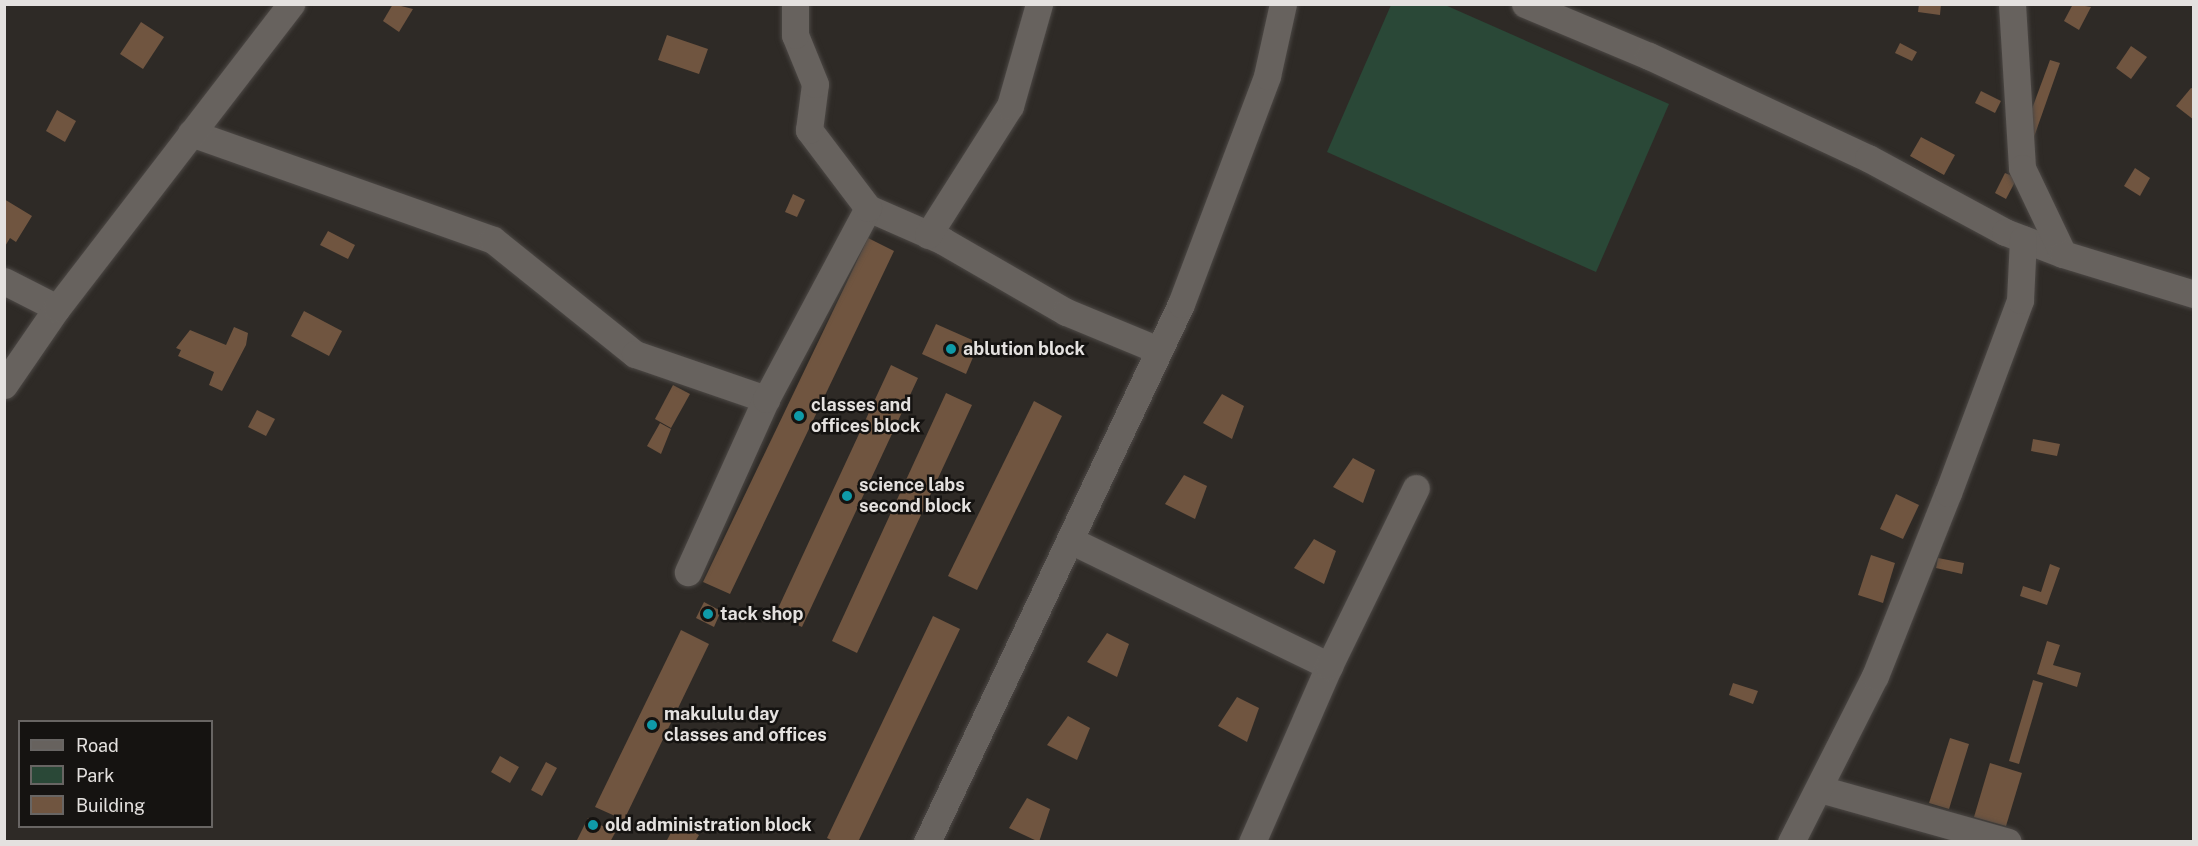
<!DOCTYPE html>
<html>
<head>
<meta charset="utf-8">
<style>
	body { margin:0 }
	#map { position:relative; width:2198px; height:846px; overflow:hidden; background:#2e2a26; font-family:"Public Sans",sans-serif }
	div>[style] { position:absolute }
	.green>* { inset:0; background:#2a4837 }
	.building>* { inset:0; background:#705540 }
	.roads { filter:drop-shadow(0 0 2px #4c4845) drop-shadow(0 0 2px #4c4845) }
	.minor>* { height:27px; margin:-13.5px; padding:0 13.5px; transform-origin:13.5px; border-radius:13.5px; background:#67625e }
	.dots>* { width:16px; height:16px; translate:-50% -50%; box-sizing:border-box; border:3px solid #151311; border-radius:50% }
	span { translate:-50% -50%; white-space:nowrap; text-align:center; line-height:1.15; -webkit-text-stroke:5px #151311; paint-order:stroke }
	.poi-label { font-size:18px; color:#e4e1df; font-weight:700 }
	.left { translate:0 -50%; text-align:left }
	.frame { position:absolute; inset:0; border:6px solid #e4e1df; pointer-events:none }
	.legend { position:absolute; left:18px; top:720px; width:195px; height:108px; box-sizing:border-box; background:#151311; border:2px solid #686563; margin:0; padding:8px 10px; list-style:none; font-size:18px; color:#e4e1df }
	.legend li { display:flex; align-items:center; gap:12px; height:30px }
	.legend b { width:30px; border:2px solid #686563 }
</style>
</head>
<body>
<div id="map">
	<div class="green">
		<i style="clip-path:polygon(1391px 5px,1445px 5px,1669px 104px,1596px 272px,1327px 152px)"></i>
	</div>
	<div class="building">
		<i style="clip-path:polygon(393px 4px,413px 9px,399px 32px,383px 21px)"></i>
		<i style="clip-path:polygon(1919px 4px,1941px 4px,1940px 15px,1918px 12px)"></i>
		<i style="clip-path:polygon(2073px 4px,2091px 7px,2079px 30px,2064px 21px)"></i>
		<i style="clip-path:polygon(141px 22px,164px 37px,143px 69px,120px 54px)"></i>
		<i style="clip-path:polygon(667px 35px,708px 49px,699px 74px,658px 60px)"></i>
		<i style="clip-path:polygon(1900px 43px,1917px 52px,1912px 61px,1895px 53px)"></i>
		<i style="clip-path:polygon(2131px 46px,2147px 57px,2131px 79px,2116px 68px)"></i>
		<i style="clip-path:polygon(2050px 60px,2060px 63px,2034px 137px,2023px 133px)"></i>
		<i style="clip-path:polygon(2191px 88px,2194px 89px,2194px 120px,2176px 106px)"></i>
		<i style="clip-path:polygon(1981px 91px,2001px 101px,1995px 113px,1975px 103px)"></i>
		<i style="clip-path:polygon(57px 110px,76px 121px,65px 142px,46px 131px)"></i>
		<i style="clip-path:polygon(1921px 137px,1955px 155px,1944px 175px,1910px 156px)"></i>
		<i style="clip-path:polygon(2135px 168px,2150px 178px,2140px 196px,2124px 186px)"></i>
		<i style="clip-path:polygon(2005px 173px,2017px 178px,2006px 199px,1995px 193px)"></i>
		<i style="clip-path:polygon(793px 194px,805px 200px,797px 217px,785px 212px)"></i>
		<i style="clip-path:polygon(4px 199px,32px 216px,16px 242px,10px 238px,4px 248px)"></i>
		<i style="clip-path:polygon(328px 231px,355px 245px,348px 259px,320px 245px)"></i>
		<i style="clip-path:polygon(868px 238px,894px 251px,730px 594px,703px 582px)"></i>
		<i style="clip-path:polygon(304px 311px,342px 331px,329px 356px,291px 336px)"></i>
		<i style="clip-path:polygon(936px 324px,979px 343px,966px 374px,922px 354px)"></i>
		<i style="clip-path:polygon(234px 327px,248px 333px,246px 345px,222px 391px,209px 385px,214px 372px,178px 356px,181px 350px,176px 348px,190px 330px,226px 345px)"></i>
		<i style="clip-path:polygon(891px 365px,918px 378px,802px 627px,775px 615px)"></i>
		<i style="clip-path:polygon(673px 385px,690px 394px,671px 428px,655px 419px)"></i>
		<i style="clip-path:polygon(946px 393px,972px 405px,857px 653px,832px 641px)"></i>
		<i style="clip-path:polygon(1222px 394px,1244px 406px,1232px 439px,1203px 423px)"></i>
		<i style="clip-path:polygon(1034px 401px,1062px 416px,977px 590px,948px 576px)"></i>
		<i style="clip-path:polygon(257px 410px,275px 419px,266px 436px,248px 427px)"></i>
		<i style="clip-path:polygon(660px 423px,671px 429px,661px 454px,647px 446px)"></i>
		<i style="clip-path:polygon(2033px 439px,2060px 444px,2057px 456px,2031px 451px)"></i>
		<i style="clip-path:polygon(1353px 458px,1375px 470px,1363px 503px,1333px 487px)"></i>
		<i style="clip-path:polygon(1184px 475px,1207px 486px,1195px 519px,1165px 504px)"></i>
		<i style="clip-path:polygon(1896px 494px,1919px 505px,1903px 539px,1880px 529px)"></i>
		<i style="clip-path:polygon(1314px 539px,1336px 551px,1324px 584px,1294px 568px)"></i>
		<i style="clip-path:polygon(1871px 555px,1895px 563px,1883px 603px,1858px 595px)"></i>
		<i style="clip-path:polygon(1938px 558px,1964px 563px,1962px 574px,1936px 568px)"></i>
		<i style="clip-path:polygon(2050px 564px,2060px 568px,2047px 605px,2020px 596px,2023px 586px,2041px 592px)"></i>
		<i style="clip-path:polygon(704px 602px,721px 611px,714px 627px,696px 618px)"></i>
		<i style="clip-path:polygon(933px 616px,960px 629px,858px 842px,835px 842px,827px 838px)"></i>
		<i style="clip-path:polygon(681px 630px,709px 644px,624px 820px,595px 807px)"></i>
		<i style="clip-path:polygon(1107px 633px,1129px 644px,1117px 677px,1087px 662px)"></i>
		<i style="clip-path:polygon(2047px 641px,2060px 645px,2053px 665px,2081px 673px,2077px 687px,2037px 674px)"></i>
		<i style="clip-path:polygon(2033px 680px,2043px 683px,2019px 764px,2009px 761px)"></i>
		<i style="clip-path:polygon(1733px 683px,1758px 691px,1753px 704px,1729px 695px)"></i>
		<i style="clip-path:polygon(1237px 697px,1259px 708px,1247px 742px,1218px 726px)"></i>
		<i style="clip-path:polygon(1068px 716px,1090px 728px,1077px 760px,1047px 745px)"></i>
		<i style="clip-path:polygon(1950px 738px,1969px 744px,1949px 809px,1929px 803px)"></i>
		<i style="clip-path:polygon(500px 756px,519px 767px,510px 783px,491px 772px)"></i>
		<i style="clip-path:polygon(546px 762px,557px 768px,542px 796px,531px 790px)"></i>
		<i style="clip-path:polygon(1990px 763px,2022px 773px,2006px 826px,1974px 817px)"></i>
		<i style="clip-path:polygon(1027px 798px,1050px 809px,1039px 842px,1009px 828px)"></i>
		<i style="clip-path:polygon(588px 818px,615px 833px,610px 842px,576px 842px)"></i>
		<i style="clip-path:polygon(676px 823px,699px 835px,695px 842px,666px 842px)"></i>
	</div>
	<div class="roads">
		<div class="minor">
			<i style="left:1525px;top:4px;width:134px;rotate:22.8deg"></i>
			<i style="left:1649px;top:56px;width:242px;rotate:25deg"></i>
			<i style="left:1868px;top:158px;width:156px;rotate:28.4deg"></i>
			<i style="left:2005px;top:232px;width:62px;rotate:20.8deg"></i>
			<i style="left:2012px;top:4px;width:164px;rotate:86.5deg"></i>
			<i style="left:2022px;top:168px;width:95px;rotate:64.5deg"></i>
			<i style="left:2063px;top:254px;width:137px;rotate:17deg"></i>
			<i style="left:191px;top:133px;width:320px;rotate:19.5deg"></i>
			<i style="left:493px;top:240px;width:182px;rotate:38.8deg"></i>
			<i style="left:635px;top:354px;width:139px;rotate:19deg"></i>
			<i style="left:766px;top:399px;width:190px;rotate:114.3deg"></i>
			<i style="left:868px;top:208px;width:82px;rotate:23.7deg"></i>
			<i style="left:943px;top:241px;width:142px;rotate:30deg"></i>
			<i style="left:1066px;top:312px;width:100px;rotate:22.4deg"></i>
			<i style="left:928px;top:235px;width:153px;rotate:-57.6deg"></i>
			<i style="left:1010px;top:106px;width:106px;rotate:-74.1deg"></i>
			<i style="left:4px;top:281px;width:59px;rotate:27deg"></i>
			<i style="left:4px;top:385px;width:93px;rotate:-55.5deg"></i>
			<i style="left:57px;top:308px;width:384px;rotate:-52.4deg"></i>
			<i style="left:766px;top:399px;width:217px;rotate:-61.9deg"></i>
			<i style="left:868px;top:208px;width:98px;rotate:-127.1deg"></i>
			<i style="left:809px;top:130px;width:46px;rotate:-82.6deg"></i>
			<i style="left:815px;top:84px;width:53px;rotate:-112.2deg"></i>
			<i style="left:795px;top:35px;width:31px;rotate:-90deg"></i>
			<i style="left:1072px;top:541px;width:286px;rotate:25.9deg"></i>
			<i style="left:1329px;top:666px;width:192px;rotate:113.6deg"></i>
			<i style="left:1329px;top:666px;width:198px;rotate:-64deg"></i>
			<i style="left:1820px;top:789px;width:195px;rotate:15.7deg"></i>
			<i style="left:927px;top:842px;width:595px;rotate:-64.73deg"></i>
			<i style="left:1181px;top:304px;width:244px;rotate:-69.3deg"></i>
			<i style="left:1267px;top:76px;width:74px;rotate:-77.5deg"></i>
			<i style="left:1791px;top:842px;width:186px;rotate:-63.2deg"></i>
			<i style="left:1875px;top:676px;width:197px;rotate:-68.3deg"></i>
			<i style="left:1948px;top:493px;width:206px;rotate:-69.5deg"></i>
			<i style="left:2020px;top:300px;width:61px;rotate:-87.2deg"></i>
		</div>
	</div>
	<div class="dots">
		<i style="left:951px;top:349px;background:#0f9aa8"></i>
		<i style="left:799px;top:416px;background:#0f9aa8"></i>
		<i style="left:847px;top:496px;background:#0f9aa8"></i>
		<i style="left:708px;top:614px;background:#0f9aa8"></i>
		<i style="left:652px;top:725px;background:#0f9aa8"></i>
		<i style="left:593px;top:825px;background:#0f9aa8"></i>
	</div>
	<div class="poi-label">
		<span class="left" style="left:963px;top:349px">ablution block</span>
		<span class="left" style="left:811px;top:416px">classes and<br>offices block</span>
		<span class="left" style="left:859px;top:496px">science labs<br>second block</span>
		<span class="left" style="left:720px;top:614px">tack shop</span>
		<span class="left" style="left:664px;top:725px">makululu day<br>classes and offices</span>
		<span class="left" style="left:605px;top:825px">old administration block</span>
	</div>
	<div class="frame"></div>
	<ul class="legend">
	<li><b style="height:8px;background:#67625e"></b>Road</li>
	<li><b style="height:16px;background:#2a4837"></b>Park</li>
	<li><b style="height:16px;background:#705540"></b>Building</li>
	</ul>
</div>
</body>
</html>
